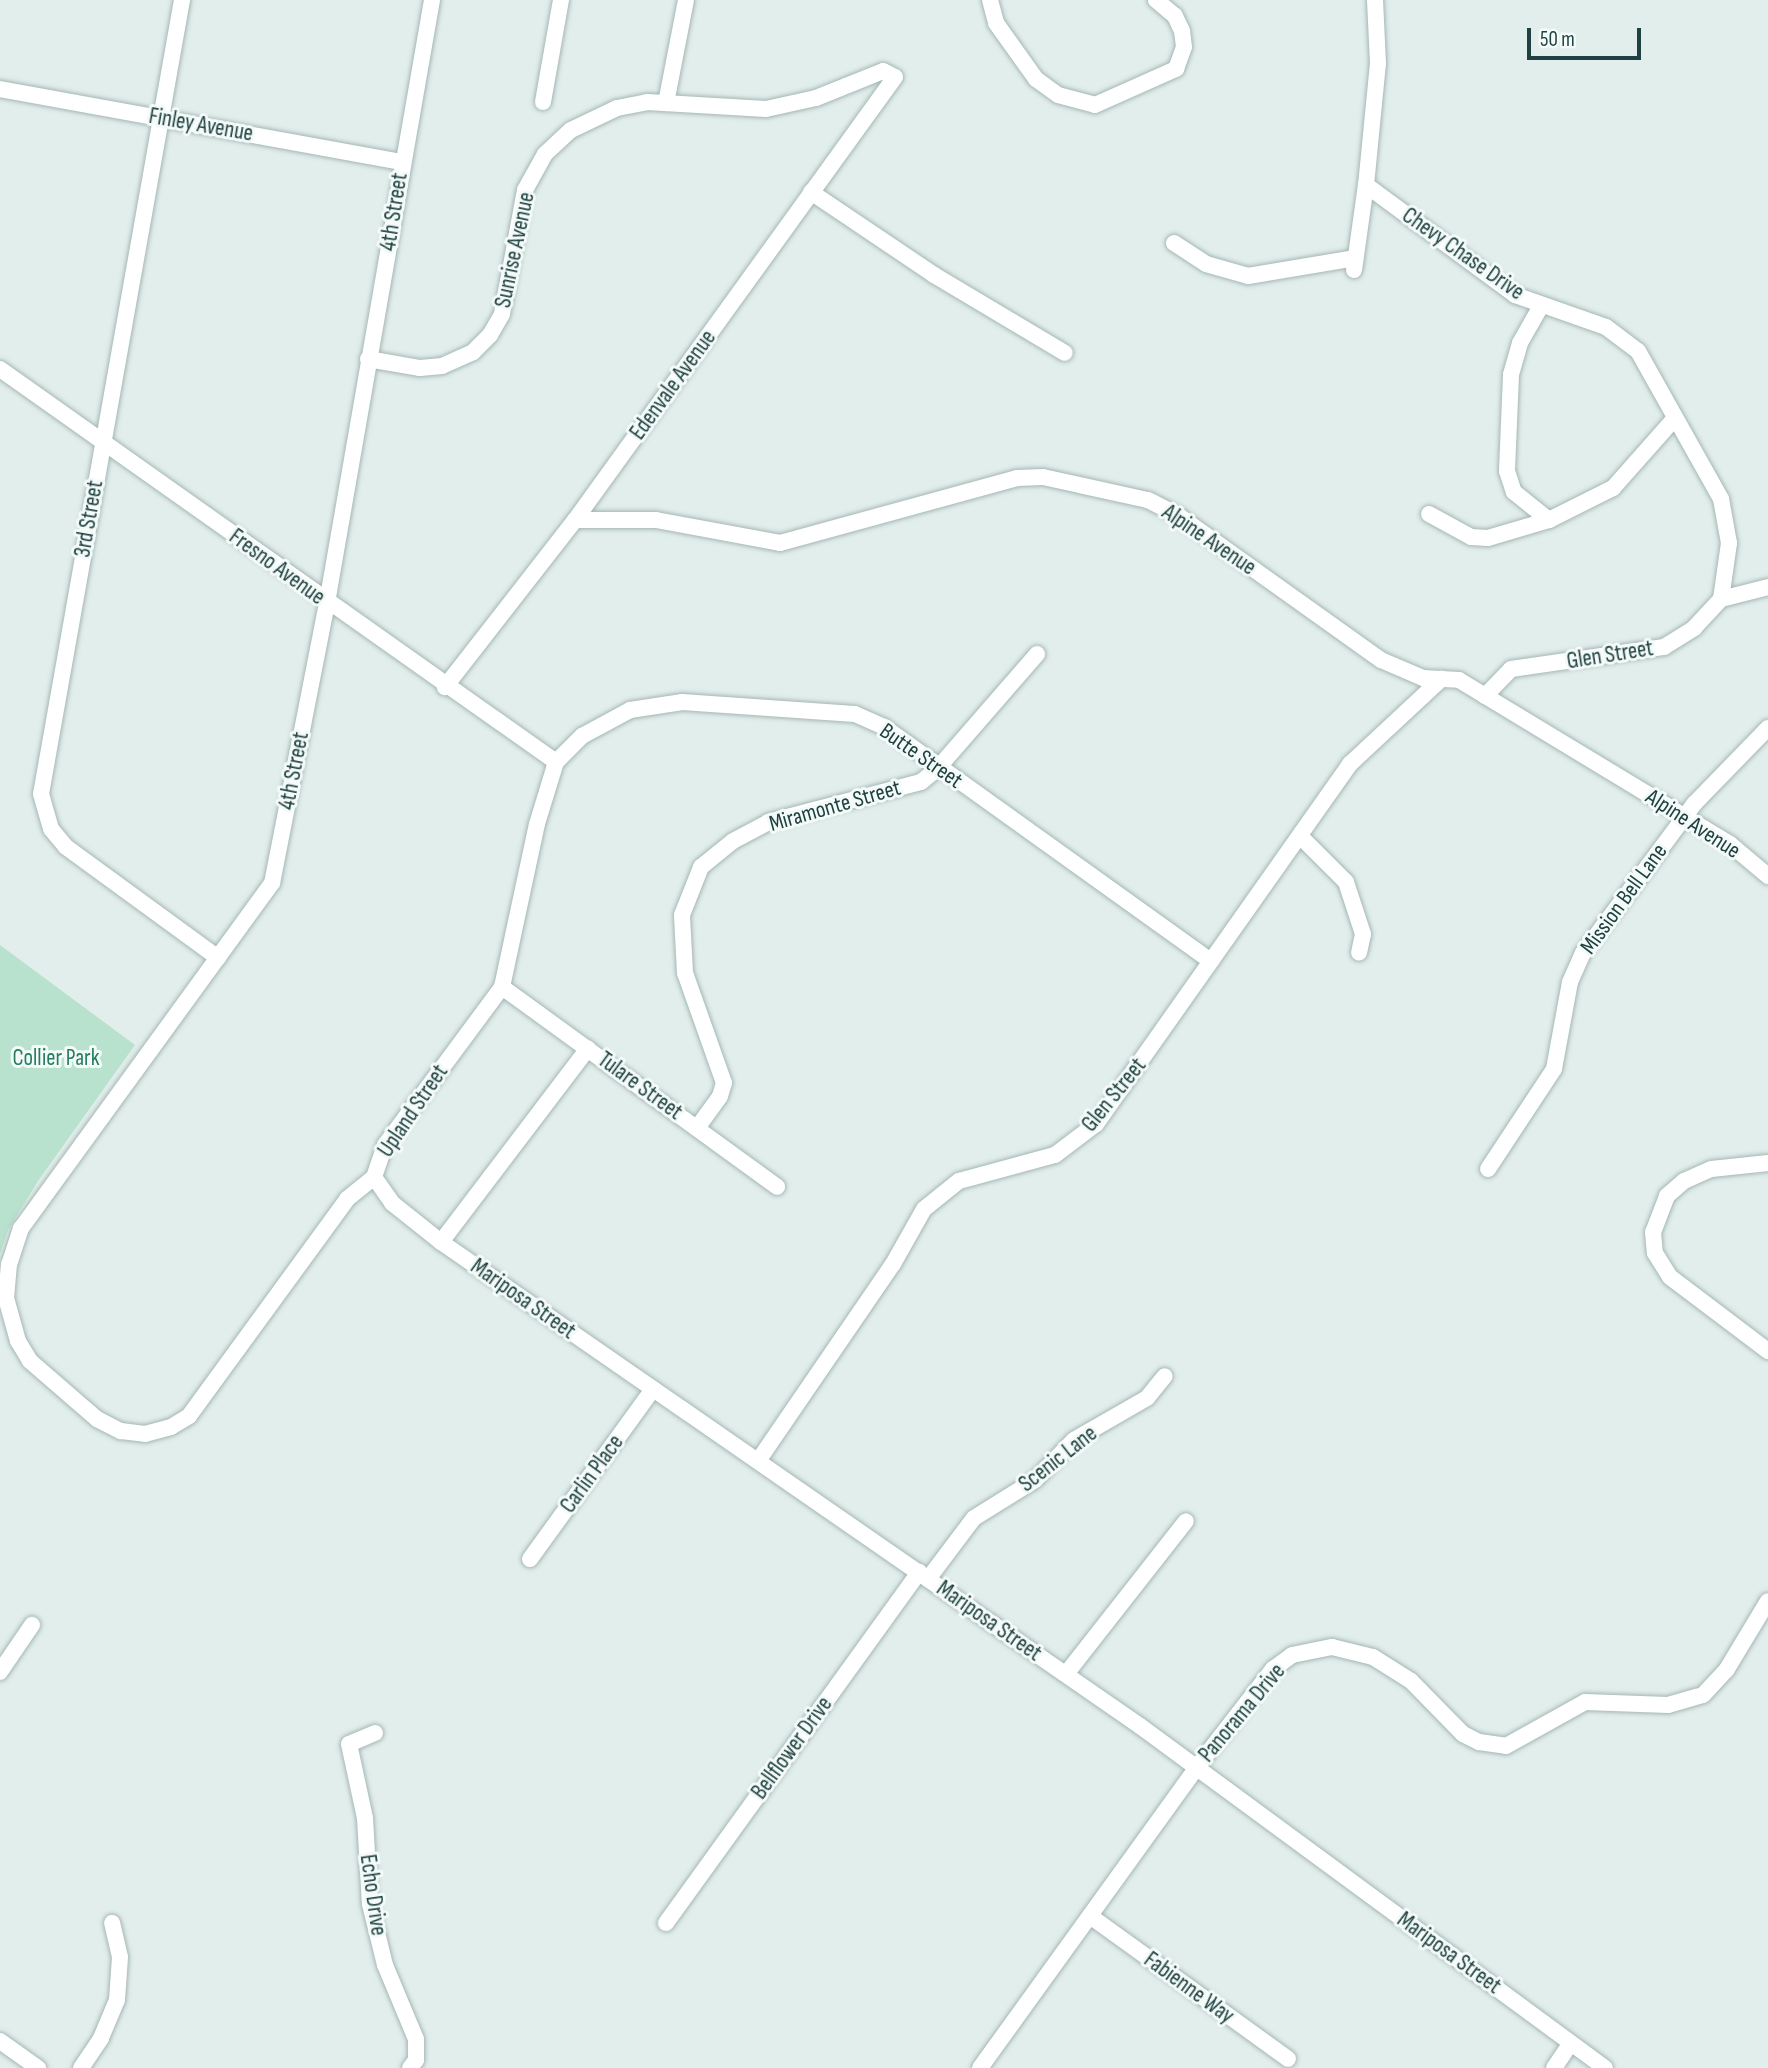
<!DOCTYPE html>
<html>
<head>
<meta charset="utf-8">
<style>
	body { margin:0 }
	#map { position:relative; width:1768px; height:2068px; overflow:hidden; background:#e2eeec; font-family:"Sofia Sans Condensed",sans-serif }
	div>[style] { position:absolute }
	.green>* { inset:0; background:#b8e2ce }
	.roads { filter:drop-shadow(0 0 2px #a4b7b5) drop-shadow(0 0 2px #a4b7b5) }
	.minor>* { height:16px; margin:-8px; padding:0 8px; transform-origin:8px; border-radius:8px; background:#fff }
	span { translate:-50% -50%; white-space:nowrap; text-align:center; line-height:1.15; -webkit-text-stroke:6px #f3faf8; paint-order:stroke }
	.street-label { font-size:23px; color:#1f4141 }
	.park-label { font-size:23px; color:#247d5e }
	.scale { position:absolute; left:1527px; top:28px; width:114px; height:32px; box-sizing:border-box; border:4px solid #1f4141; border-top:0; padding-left:9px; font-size:21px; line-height:24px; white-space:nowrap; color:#1f4141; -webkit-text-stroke:5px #f3faf8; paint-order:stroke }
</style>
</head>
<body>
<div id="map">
	<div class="green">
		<i style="clip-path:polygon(0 945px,135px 1045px,38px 1181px,8px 1230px,0 1254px)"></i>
	</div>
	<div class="roads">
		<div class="minor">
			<i style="left:182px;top:0;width:806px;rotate:100.07deg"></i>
			<i style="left:41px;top:794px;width:36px;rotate:74deg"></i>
			<i style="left:51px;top:829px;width:23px;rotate:50deg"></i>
			<i style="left:66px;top:847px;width:188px;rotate:36.1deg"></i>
			<i style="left:432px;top:0;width:612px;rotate:99.88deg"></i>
			<i style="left:327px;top:603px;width:285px;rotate:101.1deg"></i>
			<i style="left:272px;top:883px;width:427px;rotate:126deg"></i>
			<i style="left:21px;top:1228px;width:38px;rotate:108deg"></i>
			<i style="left:9px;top:1264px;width:34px;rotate:95deg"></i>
			<i style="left:6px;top:1298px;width:45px;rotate:74.4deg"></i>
			<i style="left:18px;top:1341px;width:23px;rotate:59deg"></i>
			<i style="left:30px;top:1361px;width:89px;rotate:40.9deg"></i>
			<i style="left:97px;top:1419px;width:27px;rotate:27deg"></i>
			<i style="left:121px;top:1431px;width:24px;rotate:7deg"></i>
			<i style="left:145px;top:1434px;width:27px;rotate:-15deg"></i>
			<i style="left:171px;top:1427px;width:21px;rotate:-31deg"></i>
			<i style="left:189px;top:1416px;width:268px;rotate:-53.9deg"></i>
			<i style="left:347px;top:1199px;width:35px;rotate:-39deg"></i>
			<i style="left:374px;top:1177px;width:34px;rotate:-71deg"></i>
			<i style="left:385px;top:1145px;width:197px;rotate:-53.5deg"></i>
			<i style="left:502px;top:987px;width:167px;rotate:-77.9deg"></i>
			<i style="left:537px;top:824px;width:65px;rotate:-73deg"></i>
			<i style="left:556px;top:762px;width:37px;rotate:-45deg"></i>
			<i style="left:582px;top:736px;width:55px;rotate:-28.4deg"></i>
			<i style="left:630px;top:710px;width:53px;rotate:-8.7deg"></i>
			<i style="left:682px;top:702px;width:173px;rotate:4deg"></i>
			<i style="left:855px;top:714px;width:32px;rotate:24deg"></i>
			<i style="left:884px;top:727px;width:402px;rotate:35.6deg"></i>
			<i style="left:990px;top:0;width:24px;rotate:75deg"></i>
			<i style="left:996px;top:23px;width:69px;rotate:54.5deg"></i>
			<i style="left:1036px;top:79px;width:27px;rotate:36deg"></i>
			<i style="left:1058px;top:95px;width:38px;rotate:15deg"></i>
			<i style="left:1095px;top:105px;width:89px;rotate:-24deg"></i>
			<i style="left:1176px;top:69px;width:23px;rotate:-70deg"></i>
			<i style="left:1184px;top:47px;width:16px;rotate:-97deg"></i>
			<i style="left:1182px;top:31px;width:17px;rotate:-115deg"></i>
			<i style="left:1175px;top:16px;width:25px;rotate:-140deg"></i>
			<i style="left:1375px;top:0;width:63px;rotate:87.3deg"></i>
			<i style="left:1378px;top:63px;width:123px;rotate:95.6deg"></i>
			<i style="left:1366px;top:185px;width:185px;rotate:36.4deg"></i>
			<i style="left:1515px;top:295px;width:96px;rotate:19.4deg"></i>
			<i style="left:1606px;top:327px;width:40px;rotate:37deg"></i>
			<i style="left:1638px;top:351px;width:170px;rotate:60.7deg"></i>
			<i style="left:1721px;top:499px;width:45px;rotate:79.7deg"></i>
			<i style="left:1729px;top:543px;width:57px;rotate:98.1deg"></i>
			<i style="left:0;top:89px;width:409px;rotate:10.3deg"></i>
			<i style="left:543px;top:102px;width:104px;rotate:-80deg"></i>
			<i style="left:666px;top:103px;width:105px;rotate:-79deg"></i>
			<i style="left:811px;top:192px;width:148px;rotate:34deg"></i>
			<i style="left:934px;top:275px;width:152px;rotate:30.8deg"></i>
			<i style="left:1174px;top:243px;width:38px;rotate:33deg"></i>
			<i style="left:1206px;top:264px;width:44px;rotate:15.9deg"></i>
			<i style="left:1248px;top:276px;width:109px;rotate:-9.5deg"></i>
			<i style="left:1354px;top:270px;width:86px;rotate:-82deg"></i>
			<i style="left:1541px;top:306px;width:43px;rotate:119.6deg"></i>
			<i style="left:1520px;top:343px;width:33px;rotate:106deg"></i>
			<i style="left:1511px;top:375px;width:96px;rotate:92.4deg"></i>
			<i style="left:1507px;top:471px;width:22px;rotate:72deg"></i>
			<i style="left:1514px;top:492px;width:45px;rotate:38.7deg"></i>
			<i style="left:368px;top:359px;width:53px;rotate:9.8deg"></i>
			<i style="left:420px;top:368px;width:22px;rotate:-5deg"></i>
			<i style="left:442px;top:366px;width:34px;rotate:-24deg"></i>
			<i style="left:473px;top:352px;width:24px;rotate:-45deg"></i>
			<i style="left:490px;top:335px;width:24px;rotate:-60deg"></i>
			<i style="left:502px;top:314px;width:126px;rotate:-79.5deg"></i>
			<i style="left:525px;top:190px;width:41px;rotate:-60.9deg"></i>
			<i style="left:545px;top:154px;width:35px;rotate:-43deg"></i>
			<i style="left:571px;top:130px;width:51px;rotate:-25.6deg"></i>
			<i style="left:617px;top:108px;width:31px;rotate:-11deg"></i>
			<i style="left:647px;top:102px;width:119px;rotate:3.4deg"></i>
			<i style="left:766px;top:109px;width:51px;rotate:-12.4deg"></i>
			<i style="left:816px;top:98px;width:72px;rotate:-21.9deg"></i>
			<i style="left:883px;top:71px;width:13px;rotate:27deg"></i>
			<i style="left:895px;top:77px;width:546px;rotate:125.84deg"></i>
			<i style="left:575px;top:520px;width:212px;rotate:127.9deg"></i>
			<i style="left:0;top:369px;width:681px;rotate:35.25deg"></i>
			<i style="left:1429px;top:514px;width:48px;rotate:28.7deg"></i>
			<i style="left:1471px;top:537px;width:17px;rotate:3deg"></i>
			<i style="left:1488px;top:538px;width:64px;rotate:-16.4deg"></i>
			<i style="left:1549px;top:520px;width:72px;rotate:-26.6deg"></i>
			<i style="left:1613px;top:488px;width:92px;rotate:-48.5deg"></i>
			<i style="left:575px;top:520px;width:81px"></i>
			<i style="left:656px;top:520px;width:126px;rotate:10.5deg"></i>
			<i style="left:780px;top:543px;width:246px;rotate:-15.3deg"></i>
			<i style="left:1017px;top:478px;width:26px;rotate:-2deg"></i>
			<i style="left:1043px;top:477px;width:107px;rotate:12.4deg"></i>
			<i style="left:1148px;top:500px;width:35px;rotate:27deg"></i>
			<i style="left:1179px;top:516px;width:248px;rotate:35.5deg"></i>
			<i style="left:1381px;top:660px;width:46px;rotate:23.2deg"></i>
			<i style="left:1423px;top:678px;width:36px;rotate:3deg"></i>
			<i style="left:1459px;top:680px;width:317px;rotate:31.2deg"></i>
			<i style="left:1730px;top:844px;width:50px;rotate:40.1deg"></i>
			<i style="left:1485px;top:696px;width:37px;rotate:-46deg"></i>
			<i style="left:1511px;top:669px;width:155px;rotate:-8.2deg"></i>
			<i style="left:1664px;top:647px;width:36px;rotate:-32deg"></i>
			<i style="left:1694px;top:628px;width:40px;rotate:-47deg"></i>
			<i style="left:1721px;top:599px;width:49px;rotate:-14.3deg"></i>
			<i style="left:1300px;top:836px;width:65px;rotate:45deg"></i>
			<i style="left:1346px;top:882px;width:55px;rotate:71.9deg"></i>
			<i style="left:1363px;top:934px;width:19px;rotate:102deg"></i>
			<i style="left:502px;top:987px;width:340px;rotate:36deg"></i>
			<i style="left:697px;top:1128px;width:39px;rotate:-54deg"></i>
			<i style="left:720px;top:1096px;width:14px;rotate:-73deg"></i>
			<i style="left:724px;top:1083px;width:117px;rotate:-109.5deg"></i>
			<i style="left:685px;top:973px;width:58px;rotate:-93deg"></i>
			<i style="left:682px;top:915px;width:52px;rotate:-68.4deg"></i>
			<i style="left:701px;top:867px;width:41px;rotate:-39.1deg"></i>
			<i style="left:733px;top:841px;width:40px;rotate:-28deg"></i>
			<i style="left:768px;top:822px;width:158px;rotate:-14.7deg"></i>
			<i style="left:921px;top:782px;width:22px;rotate:-39deg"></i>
			<i style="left:938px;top:768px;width:151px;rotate:-49deg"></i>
			<i style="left:1768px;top:1163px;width:57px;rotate:174deg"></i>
			<i style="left:1711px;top:1169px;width:30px;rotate:156deg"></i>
			<i style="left:1684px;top:1181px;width:23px;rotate:139deg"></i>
			<i style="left:1667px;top:1196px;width:39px;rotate:111deg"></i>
			<i style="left:1653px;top:1232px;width:21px;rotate:85deg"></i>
			<i style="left:1655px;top:1253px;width:28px;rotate:58deg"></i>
			<i style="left:1670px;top:1277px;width:123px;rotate:37.1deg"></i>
			<i style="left:1488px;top:1169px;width:120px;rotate:-56.6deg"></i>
			<i style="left:1554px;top:1069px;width:88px;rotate:-79.6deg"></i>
			<i style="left:1570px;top:982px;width:32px;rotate:-66deg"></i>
			<i style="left:1583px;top:953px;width:186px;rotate:-53.3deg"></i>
			<i style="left:1694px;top:804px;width:106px;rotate:-45.8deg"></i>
			<i style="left:374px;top:1177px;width:32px;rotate:55deg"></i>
			<i style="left:392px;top:1203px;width:63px;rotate:38.5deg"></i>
			<i style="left:441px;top:1242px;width:850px;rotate:34.7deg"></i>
			<i style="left:1140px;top:1726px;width:577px;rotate:36.33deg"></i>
			<i style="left:441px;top:1242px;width:243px;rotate:-52.8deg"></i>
			<i style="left:758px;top:1461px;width:239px;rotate:-55.6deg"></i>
			<i style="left:893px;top:1264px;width:63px;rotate:-60.6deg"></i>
			<i style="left:924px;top:1209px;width:45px;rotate:-38.7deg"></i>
			<i style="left:959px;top:1181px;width:99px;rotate:-15.2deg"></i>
			<i style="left:1055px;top:1155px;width:51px;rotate:-37.1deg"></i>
			<i style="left:1096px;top:1124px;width:441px;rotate:-54.8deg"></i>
			<i style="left:1350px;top:764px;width:125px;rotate:-43deg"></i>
			<i style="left:530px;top:1559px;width:210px;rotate:-54.1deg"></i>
			<i style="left:928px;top:1579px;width:76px;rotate:-53deg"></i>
			<i style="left:974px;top:1518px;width:72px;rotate:-31.9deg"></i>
			<i style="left:1035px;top:1480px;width:56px;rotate:-45.7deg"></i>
			<i style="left:1074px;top:1440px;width:84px;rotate:-29.9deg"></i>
			<i style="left:1147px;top:1398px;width:28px;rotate:-51deg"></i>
			<i style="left:0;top:1672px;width:57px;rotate:-55.8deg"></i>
			<i style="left:1066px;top:1674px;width:194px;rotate:-51.9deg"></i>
			<i style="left:375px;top:1733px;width:28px;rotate:157deg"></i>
			<i style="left:349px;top:1744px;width:76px;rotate:77.8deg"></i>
			<i style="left:365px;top:1818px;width:86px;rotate:86.7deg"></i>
			<i style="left:370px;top:1904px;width:63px;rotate:76.2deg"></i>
			<i style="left:385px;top:1965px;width:80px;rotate:67.3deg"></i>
			<i style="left:416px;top:2039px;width:21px;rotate:90deg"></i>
			<i style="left:416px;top:2060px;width:10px;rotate:127deg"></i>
			<i style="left:1090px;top:1916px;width:244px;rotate:35.8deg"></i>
			<i style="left:666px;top:1923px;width:433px;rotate:-54.2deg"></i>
			<i style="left:0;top:2041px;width:47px;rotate:35.4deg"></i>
			<i style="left:81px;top:2068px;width:36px;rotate:-56deg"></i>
			<i style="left:101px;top:2038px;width:41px;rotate:-67.2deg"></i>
			<i style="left:117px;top:2000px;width:43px;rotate:-86deg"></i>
			<i style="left:120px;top:1957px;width:35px;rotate:-103deg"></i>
			<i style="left:980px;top:2068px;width:371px;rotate:-54.2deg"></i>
			<i style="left:1197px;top:1767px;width:124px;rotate:-52.2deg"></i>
			<i style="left:1273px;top:1669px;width:24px;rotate:-36deg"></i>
			<i style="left:1292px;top:1655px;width:41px;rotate:-11.3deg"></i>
			<i style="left:1332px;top:1647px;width:42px;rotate:13.7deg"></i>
			<i style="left:1373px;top:1657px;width:45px;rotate:32.3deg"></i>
			<i style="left:1411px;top:1681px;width:74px;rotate:45.5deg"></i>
			<i style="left:1463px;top:1734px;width:18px;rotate:27deg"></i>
			<i style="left:1479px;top:1742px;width:27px;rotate:8deg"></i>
			<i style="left:1506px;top:1746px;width:90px;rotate:-29.1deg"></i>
			<i style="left:1585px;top:1702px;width:83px;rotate:2.1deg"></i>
			<i style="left:1668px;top:1705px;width:36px;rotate:-16deg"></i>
			<i style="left:1703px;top:1695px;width:35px;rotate:-47deg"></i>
			<i style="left:1727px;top:1669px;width:79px;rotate:-58.9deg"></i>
			<i style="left:1554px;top:2068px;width:30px;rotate:-56deg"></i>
		</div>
	</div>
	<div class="street-label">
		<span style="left:201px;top:125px;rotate:10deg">Finley Avenue</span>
		<span style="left:394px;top:212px;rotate:-81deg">4th Street</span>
		<span style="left:515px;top:250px;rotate:-78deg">Sunrise Avenue</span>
		<span style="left:1463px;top:254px;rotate:35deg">Chevy Chase Drive</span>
		<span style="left:673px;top:385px;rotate:-54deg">Edenvale Avenue</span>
		<span style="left:89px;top:519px;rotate:-80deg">3rd Street</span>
		<span style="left:1209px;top:540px;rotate:34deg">Alpine Avenue</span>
		<span style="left:277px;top:567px;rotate:36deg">Fresno Avenue</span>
		<span style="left:1610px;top:655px;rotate:-9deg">Glen Street</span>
		<span style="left:921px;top:756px;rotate:35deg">Butte Street</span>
		<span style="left:294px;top:771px;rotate:-79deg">4th Street</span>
		<span style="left:835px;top:806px;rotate:-16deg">Miramonte Street</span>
		<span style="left:1693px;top:824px;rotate:33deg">Alpine Avenue</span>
		<span style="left:1624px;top:899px;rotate:-54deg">Mission Bell Lane</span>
		<span style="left:640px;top:1086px;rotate:36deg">Tulare Street</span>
		<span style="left:1114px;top:1095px;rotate:-51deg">Glen Street</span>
		<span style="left:413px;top:1111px;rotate:-56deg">Upland Street</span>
		<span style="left:523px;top:1299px;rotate:35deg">Mariposa Street</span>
		<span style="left:1058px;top:1459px;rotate:-38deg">Scenic Lane</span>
		<span style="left:592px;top:1474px;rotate:-54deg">Carlin Place</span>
		<span style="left:989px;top:1621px;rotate:35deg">Mariposa Street</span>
		<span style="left:1242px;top:1713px;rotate:-50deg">Panorama Drive</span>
		<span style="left:792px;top:1748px;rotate:-54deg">Bellflower Drive</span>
		<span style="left:373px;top:1895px;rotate:82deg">Echo Drive</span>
		<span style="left:1449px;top:1953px;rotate:36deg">Mariposa Street</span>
		<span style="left:1189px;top:1988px;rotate:36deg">Fabienne Way</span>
	</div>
	<div class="park-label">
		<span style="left:56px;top:1058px">Collier Park</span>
	</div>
	<div class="scale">50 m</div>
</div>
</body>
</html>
